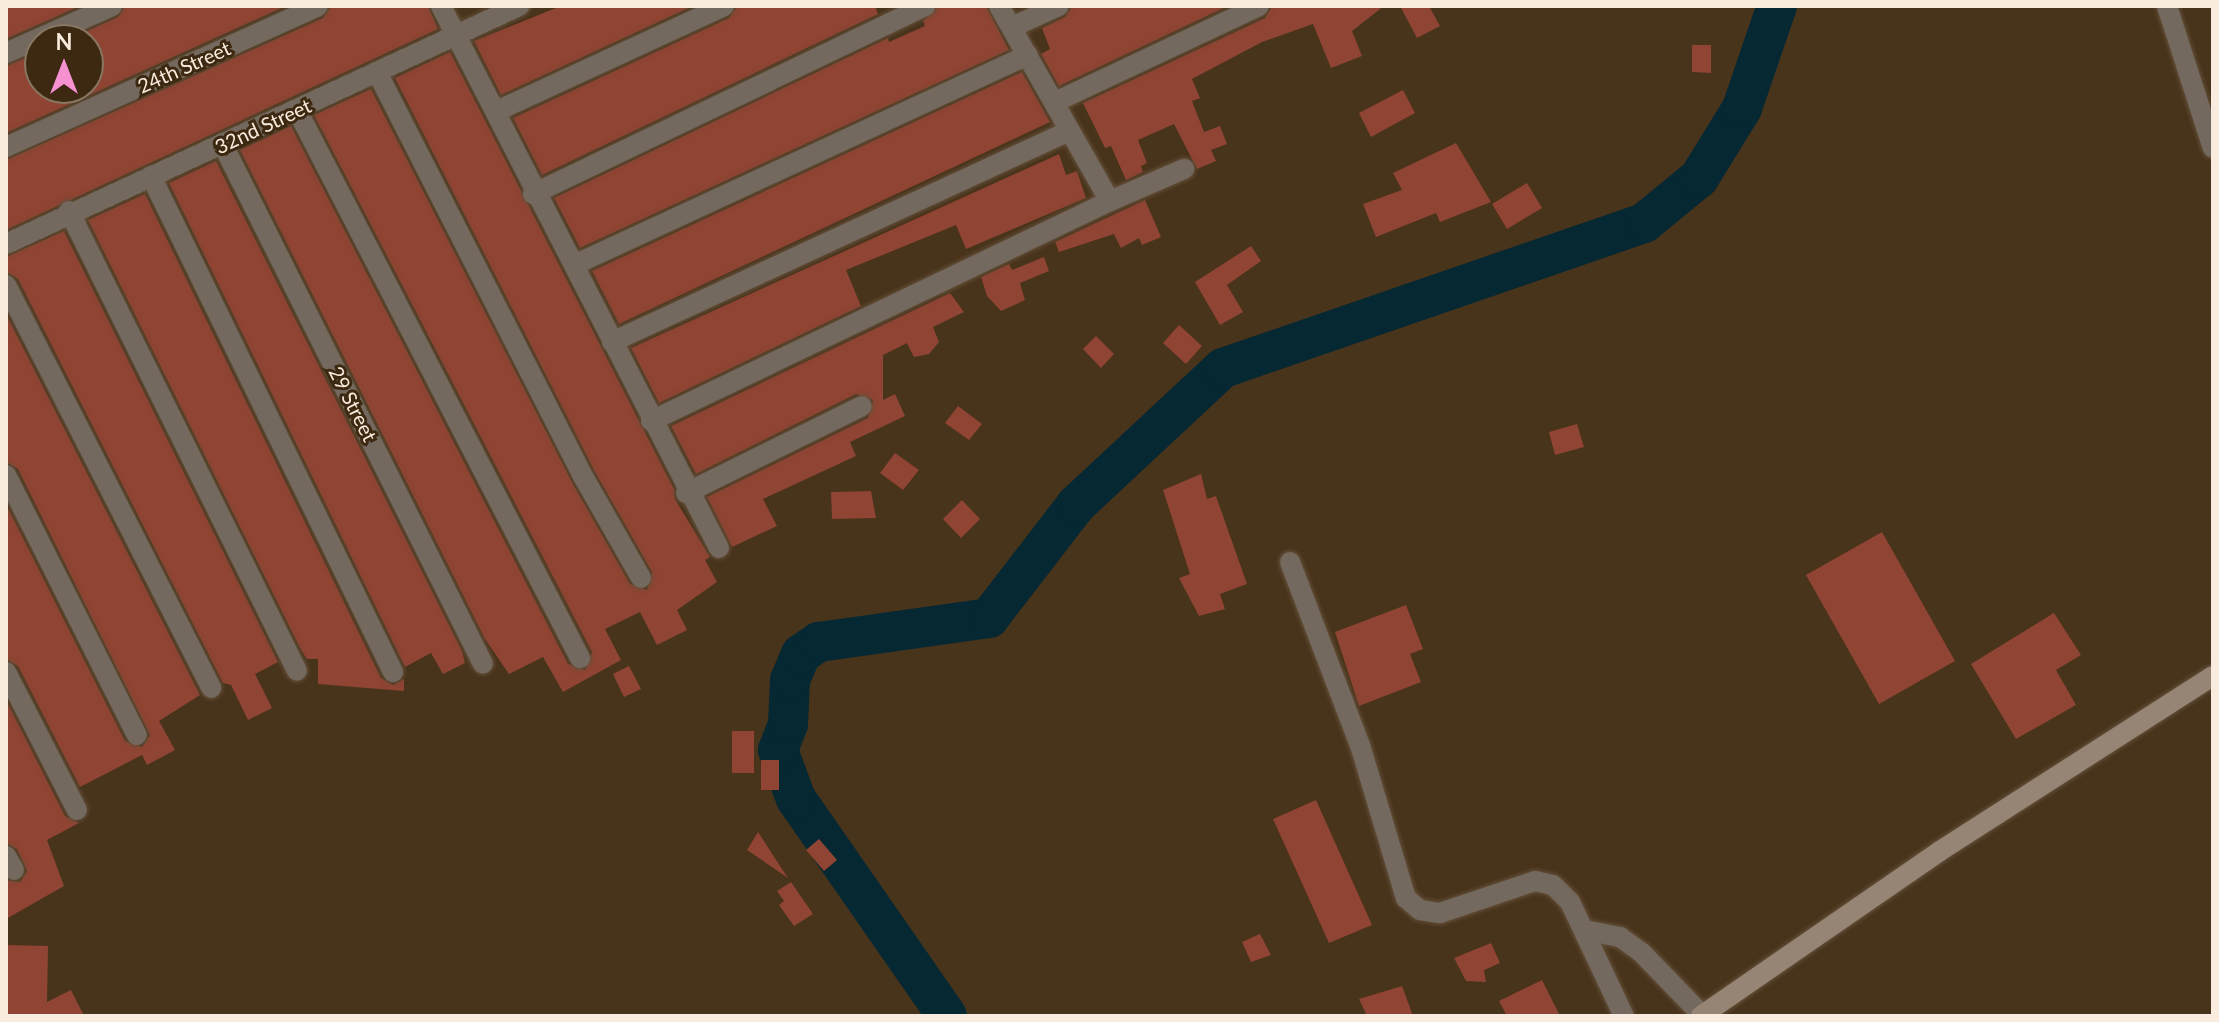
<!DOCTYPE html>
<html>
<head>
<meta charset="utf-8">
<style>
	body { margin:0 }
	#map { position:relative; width:2219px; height:1022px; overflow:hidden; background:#48331b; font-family:Lato,sans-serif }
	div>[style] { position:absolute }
	.river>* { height:40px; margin:-20px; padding:0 20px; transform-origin:20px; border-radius:20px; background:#062833 }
	.building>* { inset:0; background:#904433 }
	.roads { filter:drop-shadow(0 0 2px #64503a) drop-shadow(0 0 2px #64503a) }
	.street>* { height:20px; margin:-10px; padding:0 10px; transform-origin:10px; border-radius:10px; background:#74695f }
	.secondary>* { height:20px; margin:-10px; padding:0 10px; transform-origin:10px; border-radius:10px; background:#968574 }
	span { translate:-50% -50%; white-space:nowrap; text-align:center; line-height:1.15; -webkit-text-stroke:6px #3d2911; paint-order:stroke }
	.street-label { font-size:20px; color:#f9ebdd }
	.frame { position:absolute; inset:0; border:8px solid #f9ebdd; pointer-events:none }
	.north { position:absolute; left:24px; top:24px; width:80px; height:80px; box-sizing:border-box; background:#3d2911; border:2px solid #887763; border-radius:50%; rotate:0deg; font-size:22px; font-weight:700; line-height:32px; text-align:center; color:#f9ebdd }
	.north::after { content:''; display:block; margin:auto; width:28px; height:36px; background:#f590d1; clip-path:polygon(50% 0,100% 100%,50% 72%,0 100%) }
</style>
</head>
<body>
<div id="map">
	<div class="river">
		<i style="left:947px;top:1016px;width:264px;rotate:-124.8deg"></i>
		<i style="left:796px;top:799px;width:52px;rotate:-110.2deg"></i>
		<i style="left:778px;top:750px;width:28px;rotate:-69deg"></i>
		<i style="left:788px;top:724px;width:44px;rotate:-87.4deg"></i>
		<i style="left:790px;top:680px;width:28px;rotate:-67deg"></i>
		<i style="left:801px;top:654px;width:22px;rotate:-34deg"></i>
		<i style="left:819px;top:642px;width:172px;rotate:-8deg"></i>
		<i style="left:989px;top:618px;width:143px;rotate:-52.4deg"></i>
		<i style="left:1076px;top:505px;width:201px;rotate:-43deg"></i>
		<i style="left:1223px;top:368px;width:445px;rotate:-19deg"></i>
		<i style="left:1644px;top:223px;width:71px;rotate:-39.3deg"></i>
		<i style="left:1699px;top:178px;width:82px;rotate:-58.4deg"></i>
		<i style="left:1742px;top:108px;width:108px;rotate:-71.1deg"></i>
	</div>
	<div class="building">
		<i style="clip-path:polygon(6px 6px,80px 6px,6px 39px)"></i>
		<i style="clip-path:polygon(125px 6px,286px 6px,6px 133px,6px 66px,40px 52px,40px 88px,88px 88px,88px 40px,67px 40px,118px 17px)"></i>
		<i style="clip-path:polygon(331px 6px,428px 6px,438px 29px,6px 230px,6px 160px,323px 18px)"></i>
		<i style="clip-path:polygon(561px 6px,693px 6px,501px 95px,474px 41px)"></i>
		<i style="clip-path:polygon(737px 6px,875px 6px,878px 14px,542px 175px,513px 118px,729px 18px)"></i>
		<i style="clip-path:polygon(938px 6px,986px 6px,1009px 50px,580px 248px,554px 198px,888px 38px,889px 42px,925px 26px,923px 21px)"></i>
		<i style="clip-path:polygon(1072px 6px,1228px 6px,1059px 86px,1041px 54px,1050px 49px,1042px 28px,1065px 17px)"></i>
		<i style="clip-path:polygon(1272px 6px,1384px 6px,1352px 31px,1362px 56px,1331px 68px,1313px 24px,1262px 42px,1192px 79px,1200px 98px,1192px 101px,1204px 132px,1220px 126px,1227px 144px,1211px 150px,1216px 161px,1197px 169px,1174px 124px,1138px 140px,1147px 163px,1141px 166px,1143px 172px,1126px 180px,1111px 146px,1105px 148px,1083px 103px,1265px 18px)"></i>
		<i style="clip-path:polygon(1400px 6px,1429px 6px,1440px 26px,1417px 38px)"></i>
		<i style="clip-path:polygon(1692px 45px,1711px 45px,1711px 73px,1692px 72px)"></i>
		<i style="clip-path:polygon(450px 52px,674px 489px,675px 499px,710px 557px,705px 560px,717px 582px,677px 610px,687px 630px,657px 645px,640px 612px,605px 629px,621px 660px,563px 692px,543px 657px,509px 674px,485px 639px,240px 150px,291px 126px,568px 664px,585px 670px,592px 652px,314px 115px,371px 89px,573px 484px,630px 584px,647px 590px,652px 572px,595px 472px,395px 78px)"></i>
		<i style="clip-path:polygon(1022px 72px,1050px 122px,619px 324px,592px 271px)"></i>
		<i style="clip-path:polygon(1403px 90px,1415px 113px,1371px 137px,1359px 113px)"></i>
		<i style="clip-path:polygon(1456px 143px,1491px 202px,1440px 222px,1436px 213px,1376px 237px,1363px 204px,1402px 190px,1393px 173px)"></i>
		<i style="clip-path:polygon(1059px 154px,1066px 175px,1077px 171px,1086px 198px,966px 249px,956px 225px,846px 270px,861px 306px,659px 403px,631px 348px)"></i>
		<i style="clip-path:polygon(216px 161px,462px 651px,465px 663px,443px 674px,431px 653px,405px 667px,169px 183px)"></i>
		<i style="clip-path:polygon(1527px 183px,1542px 208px,1507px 229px,1492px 204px)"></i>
		<i style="clip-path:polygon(145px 194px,381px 678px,393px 685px,404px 679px,404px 691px,318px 684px,318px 659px,307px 659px,301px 650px,88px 220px)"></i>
		<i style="clip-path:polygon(1145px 200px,1161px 237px,1142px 245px,1139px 238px,1121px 248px,1114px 234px,1059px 252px,1055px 242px)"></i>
		<i style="clip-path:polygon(64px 231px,278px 662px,255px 674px,272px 708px,248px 720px,231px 685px,223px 683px,18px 279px,6px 272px,6px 257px)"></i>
		<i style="clip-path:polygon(1251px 246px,1261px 261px,1227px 285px,1243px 312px,1220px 325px,1195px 282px)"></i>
		<i style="clip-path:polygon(1044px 257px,1049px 271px,1020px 283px,1025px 300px,1001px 311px,987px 296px,981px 277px,1009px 264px,1012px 270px)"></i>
		<i style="clip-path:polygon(950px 293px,964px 312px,933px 327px,939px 342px,929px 354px,914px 357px,907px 343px,883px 355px,883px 400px,895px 394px,905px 416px,850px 442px,856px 456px,763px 499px,777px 526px,732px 547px,707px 497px,868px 418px,873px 400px,856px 394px,696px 474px,671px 426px)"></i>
		<i style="clip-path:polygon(6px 314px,200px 695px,159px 721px,175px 750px,147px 765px,142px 755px,80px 787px,18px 666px,6px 659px,6px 504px,125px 741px,142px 747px,150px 735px,18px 469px,6px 462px)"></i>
		<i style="clip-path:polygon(1179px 325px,1202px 346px,1186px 364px,1163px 343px)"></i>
		<i style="clip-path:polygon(1096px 336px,1114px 354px,1101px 368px,1083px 349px)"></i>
		<i style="clip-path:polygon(958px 406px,982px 424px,969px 440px,945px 423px)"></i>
		<i style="clip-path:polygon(1577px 424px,1584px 447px,1555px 455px,1549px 432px)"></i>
		<i style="clip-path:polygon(895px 453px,919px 470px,903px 490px,880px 473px)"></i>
		<i style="clip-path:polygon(1201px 474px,1207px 499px,1216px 496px,1247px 584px,1220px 594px,1225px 609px,1199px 616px,1179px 578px,1190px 574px,1163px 490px)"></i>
		<i style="clip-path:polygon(871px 491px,876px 518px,832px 519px,831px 492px)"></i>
		<i style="clip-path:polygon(962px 500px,980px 519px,961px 538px,943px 519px)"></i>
		<i style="clip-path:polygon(1882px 532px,1955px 661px,1879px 704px,1806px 575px)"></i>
		<i style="clip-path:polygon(1406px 605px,1423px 649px,1410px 654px,1421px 682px,1359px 706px,1335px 632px)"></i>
		<i style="clip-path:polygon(2054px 613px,2081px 655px,2056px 670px,2076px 705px,2016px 739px,1971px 664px)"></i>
		<i style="clip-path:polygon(629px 666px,641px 689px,624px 697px,613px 674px)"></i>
		<i style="clip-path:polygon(6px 700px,65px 816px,79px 823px,47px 840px,64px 886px,6px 919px,6px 880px,20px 882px,27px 871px,17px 849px,6px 843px)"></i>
		<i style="clip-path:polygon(732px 731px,754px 731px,754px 773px,732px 773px)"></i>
		<i style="clip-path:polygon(761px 760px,779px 760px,779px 790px,761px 790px)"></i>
		<i style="clip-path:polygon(1316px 800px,1372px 925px,1329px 943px,1273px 819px)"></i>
		<i style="clip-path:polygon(758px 832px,788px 878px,747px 850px)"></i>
		<i style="clip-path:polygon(819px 839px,837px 860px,824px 871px,806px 850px)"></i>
		<i style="clip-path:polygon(791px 882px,813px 914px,794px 926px,779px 905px,784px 901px,777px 891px)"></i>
		<i style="clip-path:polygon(1260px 934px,1271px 955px,1251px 962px,1242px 942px)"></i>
		<i style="clip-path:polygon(1491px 943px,1500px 963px,1484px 970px,1486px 982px,1466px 981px,1454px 958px)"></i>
		<i style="clip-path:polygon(6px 945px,48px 946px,47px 1002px,71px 990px,84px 1016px,6px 1016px)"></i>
		<i style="clip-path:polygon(1542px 980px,1560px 1016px,1507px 1016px,1499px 1001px)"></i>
		<i style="clip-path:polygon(1402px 986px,1413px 1016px,1367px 1016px,1359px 999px)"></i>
	</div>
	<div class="roads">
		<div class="street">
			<i style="left:441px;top:6px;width:609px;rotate:62.85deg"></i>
			<i style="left:999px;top:6px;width:224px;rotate:60.4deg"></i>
			<i style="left:1110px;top:201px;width:81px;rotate:-23.4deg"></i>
			<i style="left:2167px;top:6px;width:149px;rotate:72.1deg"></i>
			<i style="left:1012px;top:27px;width:51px;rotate:-24.1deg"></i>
			<i style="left:6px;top:53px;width:116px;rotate:-23.9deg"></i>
			<i style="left:377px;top:72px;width:456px;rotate:63deg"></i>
			<i style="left:584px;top:478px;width:115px;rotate:60.3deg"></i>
			<i style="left:1055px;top:102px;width:225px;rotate:-25.2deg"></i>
			<i style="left:297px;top:110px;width:617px;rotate:62.69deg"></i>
			<i style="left:497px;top:111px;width:250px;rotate:-24.8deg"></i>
			<i style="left:223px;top:145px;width:580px;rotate:63.39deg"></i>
			<i style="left:6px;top:147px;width:342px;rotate:-24.3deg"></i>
			<i style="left:151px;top:176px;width:552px;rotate:63.99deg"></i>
			<i style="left:533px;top:194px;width:435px;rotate:-25.6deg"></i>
			<i style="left:69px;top:211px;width:513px;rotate:63.63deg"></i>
			<i style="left:6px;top:244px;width:566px;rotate:-24.89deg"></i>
			<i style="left:574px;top:265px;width:500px;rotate:-24.82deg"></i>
			<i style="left:6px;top:285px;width:452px;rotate:63deg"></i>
			<i style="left:612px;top:342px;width:503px;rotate:-24.78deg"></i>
			<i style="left:651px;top:421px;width:509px;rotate:-25.61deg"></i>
			<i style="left:6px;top:475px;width:291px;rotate:63.3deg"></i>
			<i style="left:686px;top:493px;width:196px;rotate:-26.3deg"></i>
			<i style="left:1290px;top:562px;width:196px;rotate:69.1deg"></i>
			<i style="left:1360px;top:745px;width:160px;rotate:73.3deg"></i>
			<i style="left:1406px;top:898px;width:18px;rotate:41deg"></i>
			<i style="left:1420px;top:910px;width:20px;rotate:9deg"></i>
			<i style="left:1440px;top:913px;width:100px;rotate:-18.6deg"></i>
			<i style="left:1535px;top:881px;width:18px;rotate:13deg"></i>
			<i style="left:1553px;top:885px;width:24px;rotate:45deg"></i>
			<i style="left:1570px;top:902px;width:126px;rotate:64.7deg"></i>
			<i style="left:6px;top:672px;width:155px;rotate:62.8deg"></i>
			<i style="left:6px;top:856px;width:16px;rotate:60deg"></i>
			<i style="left:1584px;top:930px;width:37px;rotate:11deg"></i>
			<i style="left:1620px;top:937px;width:26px;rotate:36deg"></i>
			<i style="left:1641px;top:952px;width:88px;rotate:45.9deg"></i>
		</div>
		<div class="secondary">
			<i style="left:1701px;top:1016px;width:290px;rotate:-34.6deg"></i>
			<i style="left:1940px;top:851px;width:324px;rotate:-32.7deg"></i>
		</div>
	</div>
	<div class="street-label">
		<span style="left:184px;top:67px;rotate:-24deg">24th Street</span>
		<span style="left:263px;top:126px;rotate:-25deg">32nd Street</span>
		<span style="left:353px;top:404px;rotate:63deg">29 Street</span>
	</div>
	<div class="frame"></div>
	<div class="north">N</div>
</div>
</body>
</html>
